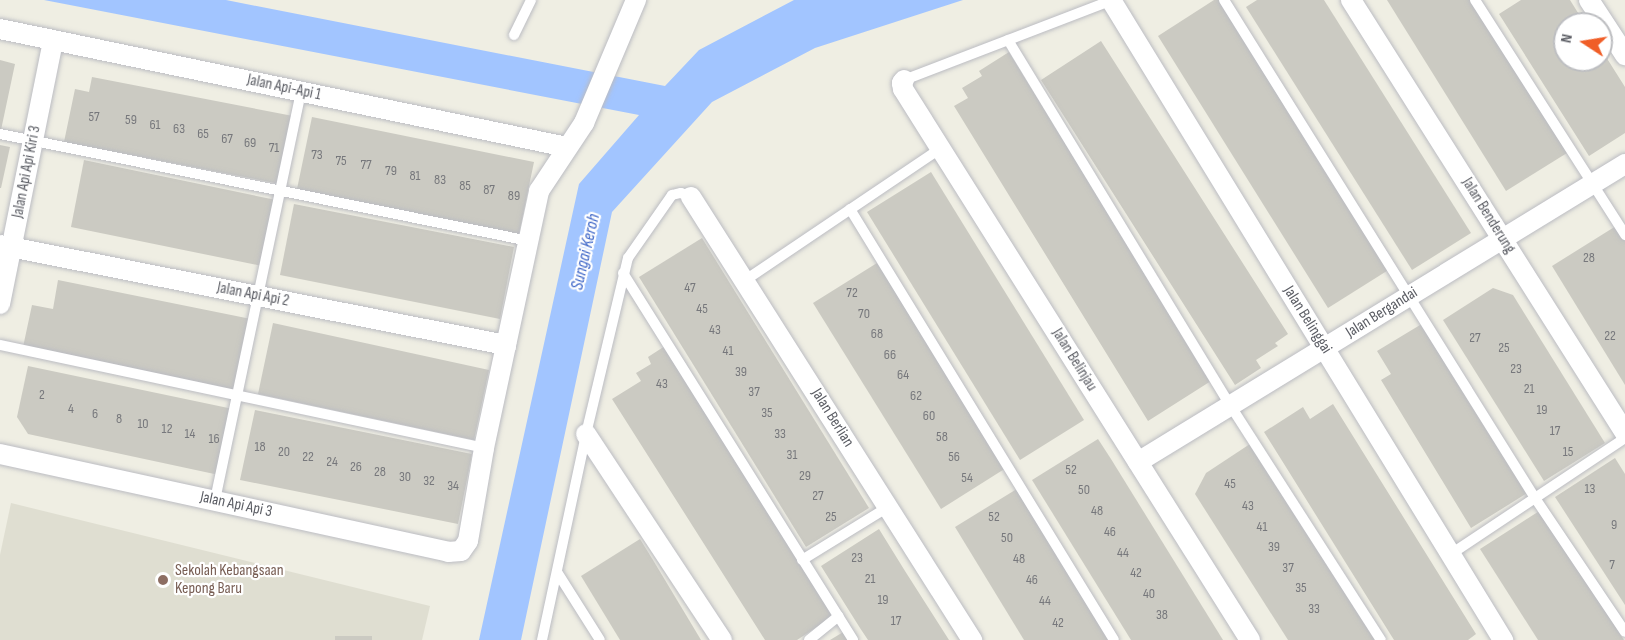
<!DOCTYPE html>
<html>
<head>
<meta charset="utf-8">
<style>
	body { margin:0 }
	#map { position:relative; width:1625px; height:640px; overflow:hidden; background:#efeee3; font-family:"Sofia Sans Condensed",sans-serif }
	div>[style] { position:absolute }
	.education>* { inset:0; background:#dfded1 }
	.water>* { inset:0; background:#a2c5ff }
	.building>* { inset:0; background:#cbcac2 }
	.roads { filter:drop-shadow(0 0 2px #bbbcc2) drop-shadow(0 0 2px #bbbcc2) }
	.lane>* { height:10px; margin:-5px; padding:0 5px; transform-origin:5px; border-radius:5px; background:#fff }
	.street>* { height:20px; margin:-10px; padding:0 10px; transform-origin:10px; border-radius:10px; background:#fff }
	.dots>* { width:16px; height:16px; translate:-50% -50%; box-sizing:border-box; border:3px solid #fff; border-radius:50% }
	span { translate:-50% -50%; white-space:nowrap; text-align:center; line-height:1.15; -webkit-text-stroke:4.5px #fff; paint-order:stroke }
	.number-label { font-size:14px; color:#77787c }
	.number-label span { -webkit-text-stroke-width:0 }
	.street-label { font-size:16px; color:#5b5d64 }
	.education-label { font-size:16px; color:#785e54 }
	.left { translate:0 -50%; text-align:left }
	.water-label { font-size:18px; color:#4068c8; font-style:italic }
	.north { position:absolute; left:1553px; top:12px; width:60px; height:60px; box-sizing:border-box; background:#fff; border:2px solid #bdbec1; border-radius:50%; rotate:282deg; font-size:16px; font-weight:700; line-height:24px; text-align:center; color:#5b5d64 }
	.north::after { content:''; display:block; margin:auto; width:21px; height:27px; background:#f05e27; clip-path:polygon(50% 0,100% 100%,50% 72%,0 100%) }
</style>
</head>
<body>
<div id="map">
	<div class="education">
		<i style="clip-path:polygon(11px 503px,430px 606px,422px 640px,0 640px,0 555px)"></i>
	</div>
	<div class="water">
		<i style="clip-path:polygon(44px 0,226px 0,665px 86px,699px 50px,794px 0,963px 0,815px 48px,712px 102px,612px 212px,521px 640px,479px 640px,579px 184px,639px 115px)"></i>
	</div>
	<div class="building">
		<i style="clip-path:polygon(1214px 0,1222px 0,1390px 269px,1328px 308px,1158px 36px)"></i>
		<i style="clip-path:polygon(1257px 0,1324px 0,1471px 233px,1412px 270px,1246px 7px)"></i>
		<i style="clip-path:polygon(1387px 0,1472px 0,1567px 153px,1506px 191px)"></i>
		<i style="clip-path:polygon(1521px 0,1570px 0,1585px 24px,1565px 24px,1565px 60px,1601px 60px,1601px 49px,1625px 87px,1625px 133px,1589px 156px,1499px 14px)"></i>
		<i style="clip-path:polygon(1101px 41px,1288px 334px,1275px 343px,1278px 346px,1256px 360px,1261px 368px,1235px 385px,1041px 80px)"></i>
		<i style="clip-path:polygon(1009px 52px,1211px 381px,1148px 421px,954px 106px,968px 98px,962px 88px,982px 76px,979px 71px)"></i>
		<i style="clip-path:polygon(0 60px,15px 64px,1px 130px,0 130px)"></i>
		<i style="clip-path:polygon(92px 77px,293px 116px,280px 184px,64px 142px,75px 89px,89px 92px)"></i>
		<i style="clip-path:polygon(312px 117px,534px 162px,519px 234px,297px 189px)"></i>
		<i style="clip-path:polygon(0 145px,10px 147px,1px 188px,0 188px)"></i>
		<i style="clip-path:polygon(84px 160px,276px 200px,262px 266px,71px 227px)"></i>
		<i style="clip-path:polygon(931px 172px,1084px 420px,1020px 460px,867px 212px)"></i>
		<i style="clip-path:polygon(294px 204px,514px 247px,500px 319px,280px 275px)"></i>
		<i style="clip-path:polygon(1616px 226px,1625px 241px,1625px 385px,1552px 266px)"></i>
		<i style="clip-path:polygon(702px 238px,869px 508px,806px 547px,639px 277px)"></i>
		<i style="clip-path:polygon(877px 263px,1006px 468px,941px 509px,813px 303px)"></i>
		<i style="clip-path:polygon(58px 280px,251px 319px,237px 391px,23px 347px,32px 305px,53px 309px)"></i>
		<i style="clip-path:polygon(1493px 288px,1513px 295px,1605px 443px,1544px 481px,1443px 320px)"></i>
		<i style="clip-path:polygon(1425px 322px,1529px 492px,1471px 528px,1381px 380px,1391px 374px,1377px 351px)"></i>
		<i style="clip-path:polygon(273px 323px,489px 370px,474px 440px,258px 394px)"></i>
		<i style="clip-path:polygon(665px 346px,835px 615px,797px 640px,765px 640px,612px 399px,641px 381px,636px 373px,651px 364px,648px 357px)"></i>
		<i style="clip-path:polygon(28px 366px,233px 409px,219px 475px,28px 434px,17px 417px)"></i>
		<i style="clip-path:polygon(1333px 404px,1476px 634px,1468px 640px,1394px 640px,1264px 432px,1303px 407px,1310px 419px)"></i>
		<i style="clip-path:polygon(255px 410px,472px 454px,458px 524px,240px 480px)"></i>
		<i style="clip-path:polygon(1098px 439px,1111px 459px,1223px 640px,1131px 640px,1032px 480px)"></i>
		<i style="clip-path:polygon(1253px 442px,1379px 640px,1288px 640px,1195px 494px,1206px 473px)"></i>
		<i style="clip-path:polygon(1615px 458px,1625px 474px,1625px 605px,1555px 497px)"></i>
		<i style="clip-path:polygon(1020px 487px,1113px 640px,1024px 640px,955px 527px)"></i>
		<i style="clip-path:polygon(1541px 510px,1624px 640px,1538px 640px,1480px 549px)"></i>
		<i style="clip-path:polygon(879px 529px,905px 571px,949px 640px,868px 640px,860px 628px,821px 566px)"></i>
		<i style="clip-path:polygon(640px 539px,653px 560px,701px 640px,620px 640px,581px 576px)"></i>
		<i style="clip-path:polygon(845px 631px,851px 640px,830px 640px)"></i>
		<i style="clip-path:polygon(335px 636px,372px 636px,372px 640px,335px 640px)"></i>
	</div>
	<div class="roads">
		<div class="lane">
			<i style="left:1224px;top:0;width:587px;rotate:58.02deg"></i>
			<i style="left:1535px;top:498px;width:161px;rotate:56.1deg"></i>
			<i style="left:1475px;top:0;width:279px;rotate:57.4deg"></i>
			<i style="left:514px;top:35px;width:39px;rotate:-64deg"></i>
			<i style="left:1008px;top:40px;width:427px;rotate:58.7deg"></i>
			<i style="left:1230px;top:405px;width:279px;rotate:57.3deg"></i>
			<i style="left:904px;top:80px;width:223px;rotate:-21deg"></i>
			<i style="left:0;top:134px;width:540px;rotate:11.43deg"></i>
			<i style="left:850px;top:209px;width:505px;rotate:58.51deg"></i>
			<i style="left:623px;top:273px;width:433px;rotate:57.9deg"></i>
			<i style="left:744px;top:281px;width:238px;rotate:-34deg"></i>
			<i style="left:0;top:345px;width:495px;rotate:12deg"></i>
			<i style="left:215px;top:500px;width:418px;rotate:-78.1deg"></i>
			<i style="left:1451px;top:554px;width:209px;rotate:-33.7deg"></i>
			<i style="left:802px;top:560px;width:101px;rotate:-31.6deg"></i>
			<i style="left:557px;top:572px;width:80px;rotate:57.7deg"></i>
			<i style="left:542px;top:640px;width:211px;rotate:-77.9deg"></i>
			<i style="left:586px;top:434px;width:181px;rotate:-76.6deg"></i>
			<i style="left:628px;top:258px;width:77px;rotate:-55.1deg"></i>
			<i style="left:672px;top:195px;width:9px;rotate:-13deg"></i>
			<i style="left:681px;top:193px;width:11px;rotate:22deg"></i>
			<i style="left:809px;top:640px;width:38px;rotate:-39deg"></i>
		</div>
		<div class="street">
			<i style="left:1111px;top:0;width:751px;rotate:58.51deg"></i>
			<i style="left:1351px;top:0;width:512px;rotate:57.67deg"></i>
			<i style="left:1589px;top:0;width:66px;rotate:56.8deg"></i>
			<i style="left:0;top:29px;width:579px;rotate:11.76deg"></i>
			<i style="left:904px;top:80px;width:4px;rotate:124deg"></i>
			<i style="left:902px;top:83px;width:6px;rotate:81deg"></i>
			<i style="left:903px;top:89px;width:651px;rotate:57.8deg"></i>
			<i style="left:691px;top:197px;width:525px;rotate:57.61deg"></i>
			<i style="left:0;top:245px;width:516px;rotate:11.18deg"></i>
			<i style="left:0;top:304px;width:269px;rotate:-78.6deg"></i>
			<i style="left:586px;top:434px;width:247px;rotate:56.6deg"></i>
			<i style="left:0;top:454px;width:459px;rotate:12.3deg"></i>
			<i style="left:448px;top:552px;width:13px;rotate:-4deg"></i>
			<i style="left:461px;top:551px;width:12px;rotate:-55deg"></i>
			<i style="left:468px;top:541px;width:94px;rotate:-80.2deg"></i>
			<i style="left:484px;top:448px;width:263px;rotate:-77.9deg"></i>
			<i style="left:539px;top:191px;width:82px;rotate:-56.5deg"></i>
			<i style="left:584px;top:123px;width:134px;rotate:-67.1deg"></i>
			<i style="left:1138px;top:462px;width:571px;rotate:-31.46deg"></i>
		</div>
	</div>
	<div class="dots">
		<i style="left:163px;top:580px;background:#8d6e63"></i>
	</div>
	<div class="number-label">
		<span style="left:94px;top:117px">57</span>
		<span style="left:131px;top:120px">59</span>
		<span style="left:155px;top:125px">61</span>
		<span style="left:179px;top:129px">63</span>
		<span style="left:203px;top:134px">65</span>
		<span style="left:227px;top:139px">67</span>
		<span style="left:250px;top:143px">69</span>
		<span style="left:274px;top:148px">71</span>
		<span style="left:317px;top:155px">73</span>
		<span style="left:341px;top:161px">75</span>
		<span style="left:366px;top:165px">77</span>
		<span style="left:391px;top:171px">79</span>
		<span style="left:415px;top:176px">81</span>
		<span style="left:440px;top:180px">83</span>
		<span style="left:465px;top:186px">85</span>
		<span style="left:489px;top:190px">87</span>
		<span style="left:514px;top:196px">89</span>
		<span style="left:1589px;top:258px">28</span>
		<span style="left:690px;top:288px">47</span>
		<span style="left:852px;top:293px">72</span>
		<span style="left:702px;top:309px">45</span>
		<span style="left:864px;top:314px">70</span>
		<span style="left:715px;top:330px">43</span>
		<span style="left:877px;top:334px">68</span>
		<span style="left:1610px;top:336px">22</span>
		<span style="left:1475px;top:338px">27</span>
		<span style="left:1504px;top:348px">25</span>
		<span style="left:728px;top:351px">41</span>
		<span style="left:890px;top:355px">66</span>
		<span style="left:1516px;top:369px">23</span>
		<span style="left:741px;top:372px">39</span>
		<span style="left:903px;top:375px">64</span>
		<span style="left:662px;top:384px">43</span>
		<span style="left:1529px;top:389px">21</span>
		<span style="left:754px;top:392px">37</span>
		<span style="left:42px;top:395px">2</span>
		<span style="left:916px;top:396px">62</span>
		<span style="left:71px;top:409px">4</span>
		<span style="left:1542px;top:410px">19</span>
		<span style="left:767px;top:413px">35</span>
		<span style="left:95px;top:414px">6</span>
		<span style="left:929px;top:416px">60</span>
		<span style="left:119px;top:419px">8</span>
		<span style="left:143px;top:424px">10</span>
		<span style="left:167px;top:429px">12</span>
		<span style="left:1555px;top:431px">17</span>
		<span style="left:190px;top:434px">14</span>
		<span style="left:780px;top:434px">33</span>
		<span style="left:942px;top:437px">58</span>
		<span style="left:214px;top:439px">16</span>
		<span style="left:260px;top:447px">18</span>
		<span style="left:284px;top:452px">20</span>
		<span style="left:1568px;top:452px">15</span>
		<span style="left:792px;top:455px">31</span>
		<span style="left:308px;top:457px">22</span>
		<span style="left:954px;top:457px">56</span>
		<span style="left:332px;top:462px">24</span>
		<span style="left:356px;top:467px">26</span>
		<span style="left:1071px;top:470px">52</span>
		<span style="left:380px;top:472px">28</span>
		<span style="left:805px;top:476px">29</span>
		<span style="left:405px;top:477px">30</span>
		<span style="left:967px;top:478px">54</span>
		<span style="left:429px;top:481px">32</span>
		<span style="left:1230px;top:484px">45</span>
		<span style="left:453px;top:486px">34</span>
		<span style="left:1590px;top:489px">13</span>
		<span style="left:1084px;top:490px">50</span>
		<span style="left:818px;top:496px">27</span>
		<span style="left:1248px;top:506px">43</span>
		<span style="left:1097px;top:511px">48</span>
		<span style="left:831px;top:517px">25</span>
		<span style="left:994px;top:517px">52</span>
		<span style="left:1614px;top:525px">9</span>
		<span style="left:1262px;top:527px">41</span>
		<span style="left:1110px;top:532px">46</span>
		<span style="left:1007px;top:538px">50</span>
		<span style="left:1274px;top:547px">39</span>
		<span style="left:1123px;top:553px">44</span>
		<span style="left:857px;top:558px">23</span>
		<span style="left:1019px;top:559px">48</span>
		<span style="left:1612px;top:565px">7</span>
		<span style="left:1288px;top:568px">37</span>
		<span style="left:1136px;top:573px">42</span>
		<span style="left:870px;top:579px">21</span>
		<span style="left:1032px;top:580px">46</span>
		<span style="left:1301px;top:588px">35</span>
		<span style="left:1149px;top:594px">40</span>
		<span style="left:883px;top:600px">19</span>
		<span style="left:1045px;top:601px">44</span>
		<span style="left:1314px;top:609px">33</span>
		<span style="left:1162px;top:615px">38</span>
		<span style="left:896px;top:621px">17</span>
		<span style="left:1058px;top:623px">42</span>
	</div>
	<div class="street-label">
		<span style="left:284px;top:88px;rotate:12deg">Jalan Api-Api 1</span>
		<span style="left:27px;top:172px;rotate:-79deg">Jalan Api Api Kiri 3</span>
		<span style="left:1488px;top:216px;rotate:58deg">Jalan Benderung</span>
		<span style="left:253px;top:295px;rotate:11deg">Jalan Api Api 2</span>
		<span style="left:1382px;top:313px;rotate:-32deg">Jalan Bergandai</span>
		<span style="left:1307px;top:320px;rotate:58deg">Jalan Belinggai</span>
		<span style="left:1074px;top:360px;rotate:58deg">Jalan Belinjau</span>
		<span style="left:832px;top:418px;rotate:58deg">Jalan Berlian</span>
		<span style="left:236px;top:505px;rotate:12deg">Jalan Api Api 3</span>
	</div>
	<div class="education-label">
		<span class="left" style="left:175px;top:580px">Sekolah Kebangsaan<br>Kepong Baru</span>
	</div>
	<div class="water-label">
		<span style="left:586px;top:252px;rotate:-77deg">Sungai Keroh</span>
	</div>
	<div class="north">N</div>
</div>
</body>
</html>
